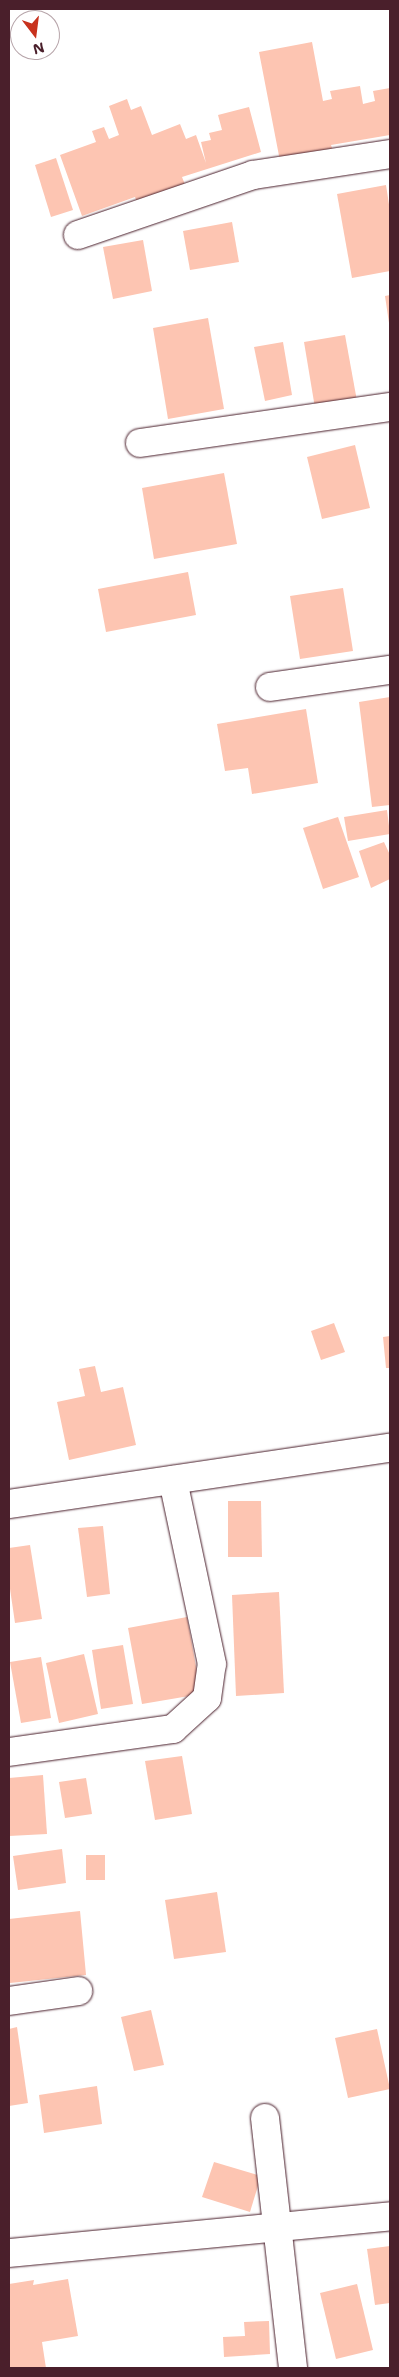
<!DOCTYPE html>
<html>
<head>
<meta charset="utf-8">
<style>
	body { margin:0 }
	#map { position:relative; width:399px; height:2377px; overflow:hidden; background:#fff; font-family:"Shantell Sans",sans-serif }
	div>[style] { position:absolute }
	.building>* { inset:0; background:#fdc5b2 }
	.roads { filter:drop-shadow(0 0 1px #4a1f2b) drop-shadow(0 0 1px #4a1f2b) }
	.minor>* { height:28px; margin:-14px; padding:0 14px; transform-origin:14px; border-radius:14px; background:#fff }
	span { translate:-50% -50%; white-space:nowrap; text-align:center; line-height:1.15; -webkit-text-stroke:5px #fff; paint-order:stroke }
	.frame { position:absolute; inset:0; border:10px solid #4a1f2b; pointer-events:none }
	.north { position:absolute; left:10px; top:10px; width:50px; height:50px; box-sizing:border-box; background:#fff; border:1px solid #b7a5aa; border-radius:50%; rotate:165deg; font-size:14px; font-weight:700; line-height:20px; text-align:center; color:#4a1f2b }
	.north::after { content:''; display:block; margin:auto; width:18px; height:22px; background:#c8321e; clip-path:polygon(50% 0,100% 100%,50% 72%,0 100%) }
</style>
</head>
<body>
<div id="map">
	<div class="building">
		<i style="clip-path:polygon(312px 42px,323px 101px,332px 99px,330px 91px,360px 86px,363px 104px,375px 101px,373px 91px,390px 88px,390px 135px,331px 145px,333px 151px,280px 161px,259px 52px)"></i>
		<i style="clip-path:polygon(127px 99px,131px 110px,141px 106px,152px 135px,180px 124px,186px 139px,196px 135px,206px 163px,201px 142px,211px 140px,209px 133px,222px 130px,218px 115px,249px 107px,261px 152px,182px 177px,186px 187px,138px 205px,135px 197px,82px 216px,60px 155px,96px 142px,92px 131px,104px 127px,109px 139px,119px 135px,109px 106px)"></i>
		<i style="clip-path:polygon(56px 158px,73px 210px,51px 217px,35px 165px)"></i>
		<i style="clip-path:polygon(386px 185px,390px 211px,390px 271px,352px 278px,337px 194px)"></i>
		<i style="clip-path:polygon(232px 222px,239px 262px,190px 270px,183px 231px)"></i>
		<i style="clip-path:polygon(143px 240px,152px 291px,113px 299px,103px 247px)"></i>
		<i style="clip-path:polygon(390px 295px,390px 322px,389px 323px,385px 296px)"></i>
		<i style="clip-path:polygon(208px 318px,224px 409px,168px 419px,153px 328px)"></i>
		<i style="clip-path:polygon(345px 335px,357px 401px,315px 408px,304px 342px)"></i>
		<i style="clip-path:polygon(283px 342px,292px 395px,265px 401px,254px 347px)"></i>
		<i style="clip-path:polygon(355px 445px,370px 508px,322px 519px,307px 457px)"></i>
		<i style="clip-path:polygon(224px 473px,237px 544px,154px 559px,142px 488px)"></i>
		<i style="clip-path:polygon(188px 572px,196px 615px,106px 632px,98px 589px)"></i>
		<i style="clip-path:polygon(343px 588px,353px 651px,300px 659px,290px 596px)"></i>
		<i style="clip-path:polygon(390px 697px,390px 805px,372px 807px,359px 702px)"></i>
		<i style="clip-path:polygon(306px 709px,318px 783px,252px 794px,248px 768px,225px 771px,217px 724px)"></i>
		<i style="clip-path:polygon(387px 810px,390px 834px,348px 841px,344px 817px)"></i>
		<i style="clip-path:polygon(338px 817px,359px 877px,323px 889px,303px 828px)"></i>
		<i style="clip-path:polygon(384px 842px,390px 855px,390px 879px,371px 888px,359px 851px)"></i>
		<i style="clip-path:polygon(334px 1323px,345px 1352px,321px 1360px,311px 1331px)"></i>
		<i style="clip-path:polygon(390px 1336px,390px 1368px,386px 1368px,383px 1337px)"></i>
		<i style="clip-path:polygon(95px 1366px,101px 1392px,123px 1387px,136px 1445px,69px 1460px,57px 1402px,85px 1396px,79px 1369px)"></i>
		<i style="clip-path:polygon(228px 1501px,261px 1501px,262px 1557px,228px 1557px)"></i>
		<i style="clip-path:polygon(103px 1526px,110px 1594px,87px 1597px,78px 1528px)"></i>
		<i style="clip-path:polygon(30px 1545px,42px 1619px,15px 1623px,9px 1582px,9px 1548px)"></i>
		<i style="clip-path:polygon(279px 1592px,284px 1693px,236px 1696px,232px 1595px)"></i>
		<i style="clip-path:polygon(187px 1617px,201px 1694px,142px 1704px,128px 1628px)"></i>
		<i style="clip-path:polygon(123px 1645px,133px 1704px,101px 1709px,92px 1650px)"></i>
		<i style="clip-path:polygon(84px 1654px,98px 1714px,59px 1723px,46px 1663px)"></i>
		<i style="clip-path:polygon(41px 1657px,51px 1718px,21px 1723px,10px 1662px)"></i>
		<i style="clip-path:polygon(182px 1756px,192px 1814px,155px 1820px,145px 1761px)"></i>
		<i style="clip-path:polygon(43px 1775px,47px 1834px,9px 1836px,9px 1778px)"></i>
		<i style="clip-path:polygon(86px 1778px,92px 1814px,65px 1818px,59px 1782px)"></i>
		<i style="clip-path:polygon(62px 1849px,66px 1883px,18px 1890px,13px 1856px)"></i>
		<i style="clip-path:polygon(86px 1855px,105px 1855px,105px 1880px,86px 1880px)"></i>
		<i style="clip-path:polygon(217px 1892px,226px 1952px,174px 1959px,165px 1900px)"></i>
		<i style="clip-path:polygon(80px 1911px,86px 1975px,10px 1983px,9px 1919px)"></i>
		<i style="clip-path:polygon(151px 2010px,164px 2065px,134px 2071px,121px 2017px)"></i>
		<i style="clip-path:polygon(17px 2027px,28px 2103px,9px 2106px,9px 2029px)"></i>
		<i style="clip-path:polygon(377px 2029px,390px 2089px,348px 2098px,335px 2038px)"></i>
		<i style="clip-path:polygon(97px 2086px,102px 2124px,44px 2133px,39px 2095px)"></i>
		<i style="clip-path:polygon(214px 2162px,261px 2176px,250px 2212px,202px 2197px)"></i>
		<i style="clip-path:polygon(390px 2246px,390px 2303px,375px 2305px,367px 2249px)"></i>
		<i style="clip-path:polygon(68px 2279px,78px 2336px,42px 2342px,46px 2368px,10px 2368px,9px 2284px,34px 2280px,33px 2285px)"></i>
		<i style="clip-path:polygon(357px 2284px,373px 2350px,336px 2359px,320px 2293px)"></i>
		<i style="clip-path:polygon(269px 2321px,270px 2354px,224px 2357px,223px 2337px,245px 2336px,244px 2322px)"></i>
	</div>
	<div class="roads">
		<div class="minor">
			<i style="left:78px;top:235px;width:185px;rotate:-18.9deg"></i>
			<i style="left:253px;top:175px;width:139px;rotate:-8.7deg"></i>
			<i style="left:140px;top:443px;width:253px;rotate:-8.2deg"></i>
			<i style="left:270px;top:687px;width:121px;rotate:-8.1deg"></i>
			<i style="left:9px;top:1504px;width:385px;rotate:-8.4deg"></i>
			<i style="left:9px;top:1752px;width:166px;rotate:-8deg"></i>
			<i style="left:173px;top:1729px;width:46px;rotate:-42.4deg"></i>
			<i style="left:207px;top:1698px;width:34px;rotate:-82deg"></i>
			<i style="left:212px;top:1664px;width:188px;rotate:-102deg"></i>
			<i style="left:9px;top:2001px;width:70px;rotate:-8.2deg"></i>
			<i style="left:265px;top:2118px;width:252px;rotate:83.6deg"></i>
			<i style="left:9px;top:2253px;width:383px;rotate:-5.5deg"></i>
		</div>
	</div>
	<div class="frame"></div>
	<div class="north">N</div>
</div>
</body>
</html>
